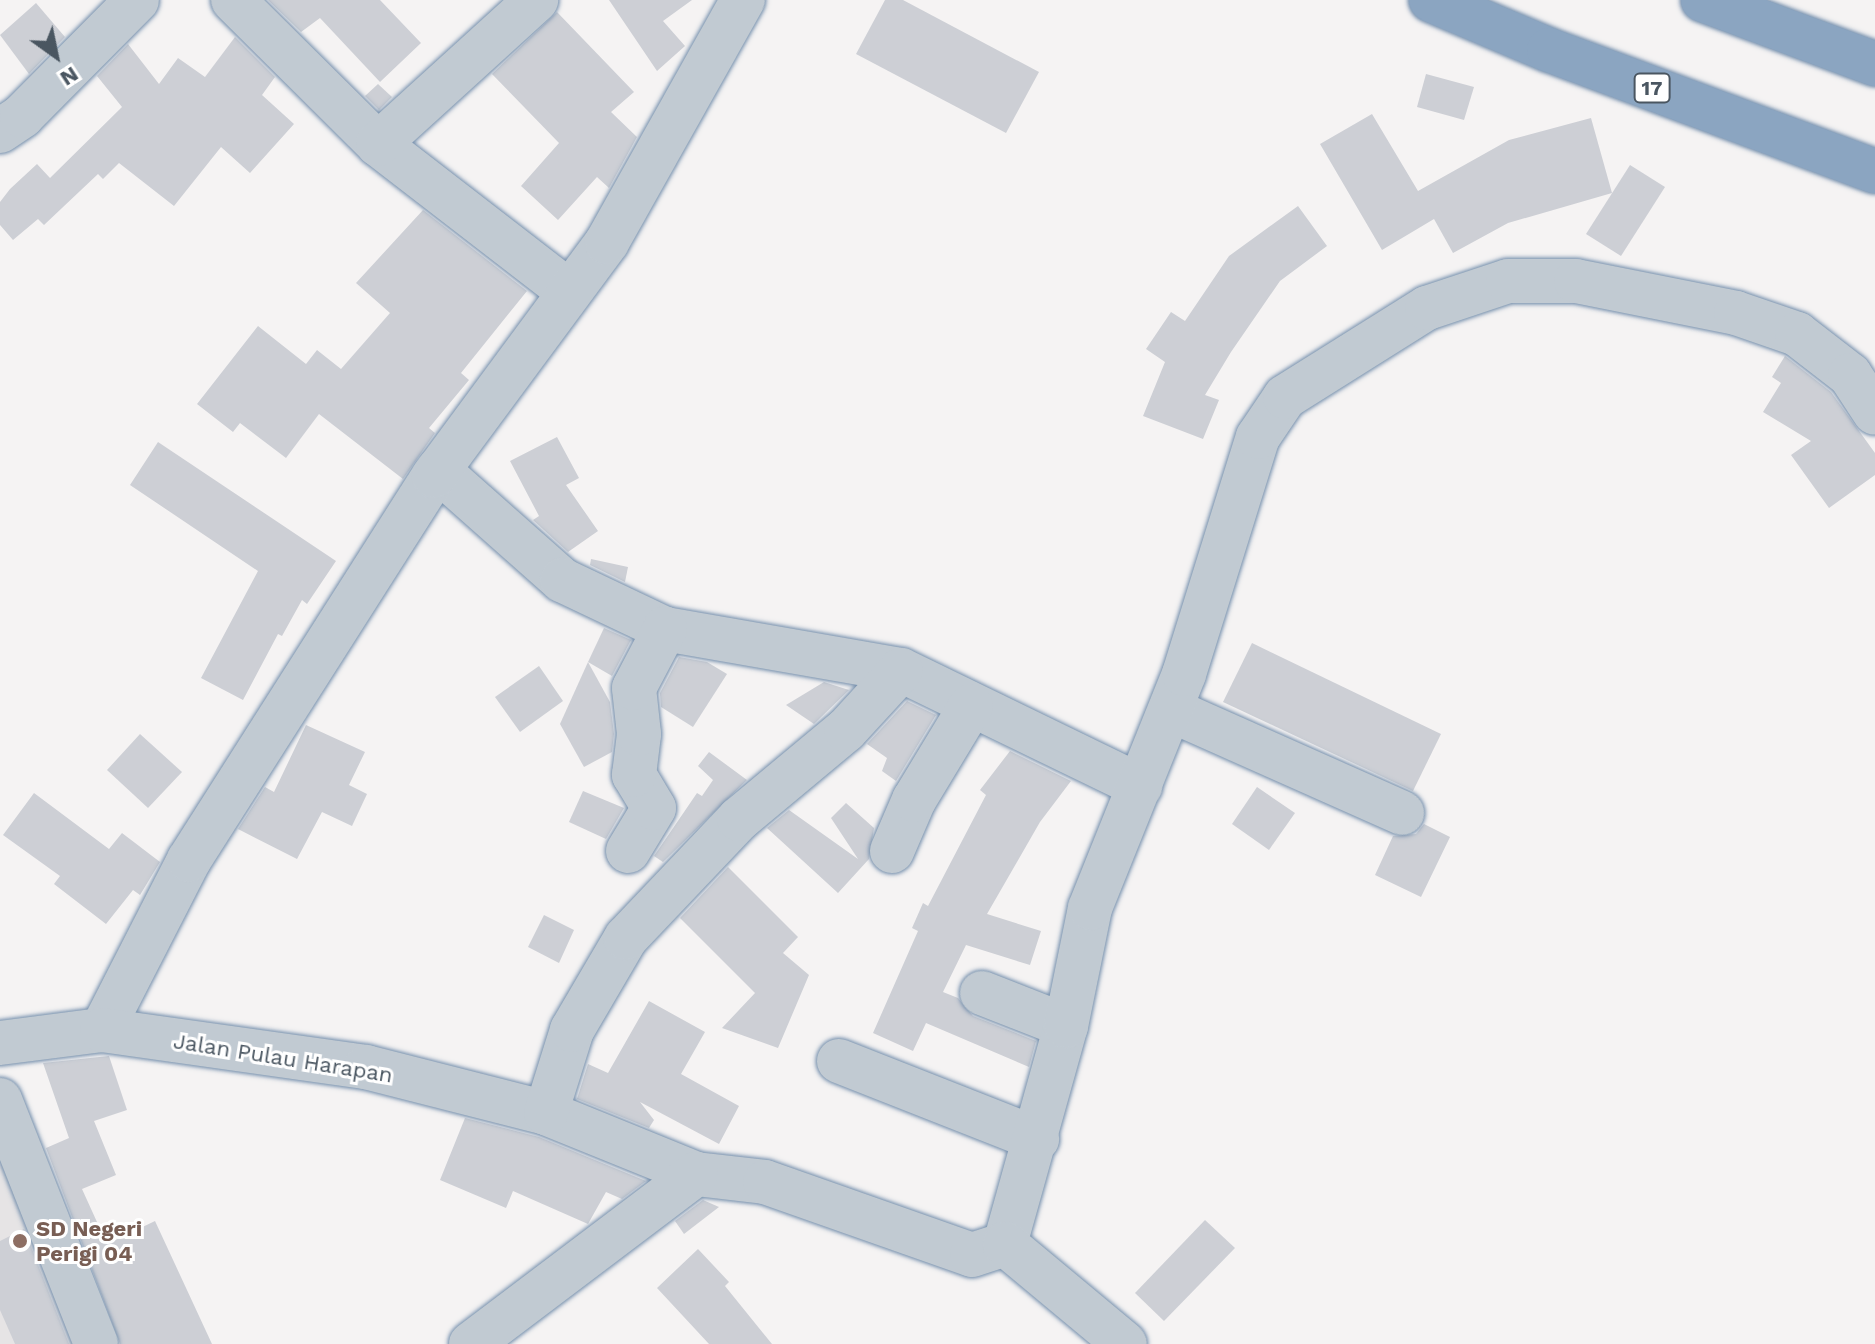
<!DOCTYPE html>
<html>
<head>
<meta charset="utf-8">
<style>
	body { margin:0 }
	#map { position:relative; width:1875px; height:1344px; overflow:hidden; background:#f5f3f3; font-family:"Work Sans",sans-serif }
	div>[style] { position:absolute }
	.education>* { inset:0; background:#e6e4e5 }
	.building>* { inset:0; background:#cdcfd5 }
	.roads { filter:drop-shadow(0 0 2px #7690ad) drop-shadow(0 0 2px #7690ad) }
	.minor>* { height:44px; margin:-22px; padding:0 22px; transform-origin:22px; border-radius:22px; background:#c1cad2 }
	.highway>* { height:44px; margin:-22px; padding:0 22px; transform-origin:22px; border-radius:22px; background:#8ba5c1 }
	.dots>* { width:22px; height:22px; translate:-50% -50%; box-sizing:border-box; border:4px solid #fff; border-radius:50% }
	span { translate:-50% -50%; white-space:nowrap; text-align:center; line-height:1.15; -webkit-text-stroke:6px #fff; paint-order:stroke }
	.shield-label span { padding:2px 6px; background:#fff; border:2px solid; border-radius:6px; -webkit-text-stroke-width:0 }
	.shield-label { font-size:20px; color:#4a5661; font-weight:700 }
	.street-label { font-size:22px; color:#4a5661 }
	.education-label { font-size:22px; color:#785e54; font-weight:700 }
	.left { translate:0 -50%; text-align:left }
	.north { position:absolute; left:16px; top:16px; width:80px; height:80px; -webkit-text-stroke:6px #fff; paint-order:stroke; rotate:147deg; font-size:22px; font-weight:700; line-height:32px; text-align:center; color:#4a5661 }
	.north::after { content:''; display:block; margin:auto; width:28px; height:36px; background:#4a5661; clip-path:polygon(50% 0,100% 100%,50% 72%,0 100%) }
</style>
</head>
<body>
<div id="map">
	<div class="education">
		<i style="clip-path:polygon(0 1138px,80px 1344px,0 1344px)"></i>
	</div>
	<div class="building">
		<i style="clip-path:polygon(268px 0,380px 0,421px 43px,380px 82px,320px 18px,301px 32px)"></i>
		<i style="clip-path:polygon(609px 0,692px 0,663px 21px,685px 46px,657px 71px)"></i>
		<i style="clip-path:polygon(885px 0,903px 0,1039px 72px,1006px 133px,856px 54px)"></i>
		<i style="clip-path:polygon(36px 3px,65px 37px,29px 74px,0 35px)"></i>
		<i style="clip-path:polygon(557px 12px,634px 92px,611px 112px,637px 137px,609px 188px,597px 177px,558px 220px,521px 186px,559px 143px,492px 74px)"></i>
		<i style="clip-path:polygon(235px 37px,275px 77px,262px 95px,294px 124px,250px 173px,221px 147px,174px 206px,119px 163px,103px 179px,98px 174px,44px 225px,38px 219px,13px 240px,0 225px,0 202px,10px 189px,37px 164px,50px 178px,122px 107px,97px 76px,128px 44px,159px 84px,178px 58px,205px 77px)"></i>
		<i style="clip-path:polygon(1426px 74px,1474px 87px,1464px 120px,1417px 107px)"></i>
		<i style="clip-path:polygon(378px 84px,392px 97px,379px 110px,365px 96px)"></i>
		<i style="clip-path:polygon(1372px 114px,1418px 191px,1509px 140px,1591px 118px,1612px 193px,1508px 223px,1453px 253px,1434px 219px,1382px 250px,1320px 144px)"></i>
		<i style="clip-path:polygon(1630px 165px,1665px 187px,1621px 256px,1586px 234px)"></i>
		<i style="clip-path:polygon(1298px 206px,1327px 246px,1280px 281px,1231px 352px,1205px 395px,1219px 400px,1203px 439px,1143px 416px,1165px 362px,1146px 349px,1171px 312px,1185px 321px,1229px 256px)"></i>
		<i style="clip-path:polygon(423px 210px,527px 291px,461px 373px,469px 380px,429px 428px,435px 433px,403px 479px,319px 414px,286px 458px,240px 423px,233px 432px,197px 404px,258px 326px,306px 364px,317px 350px,341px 369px,390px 313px,356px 283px)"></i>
		<i style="clip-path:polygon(1785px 356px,1831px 392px,1875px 453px,1875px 475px,1829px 508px,1791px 455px,1811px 441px,1763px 412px,1781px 383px,1772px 377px)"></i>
		<i style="clip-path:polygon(557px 437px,579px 478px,566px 485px,598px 531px,568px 552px,533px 520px,539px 516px,510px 461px)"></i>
		<i style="clip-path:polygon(158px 442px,336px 561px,307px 604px,302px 600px,282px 636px,278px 634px,243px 700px,201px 678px,258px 571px,130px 485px)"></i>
		<i style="clip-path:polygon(591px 559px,628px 567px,625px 582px,590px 565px)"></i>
		<i style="clip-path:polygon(604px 628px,631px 640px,612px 676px,588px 662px)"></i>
		<i style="clip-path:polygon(1252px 643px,1441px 734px,1413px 791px,1223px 702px)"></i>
		<i style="clip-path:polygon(679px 657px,707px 662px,727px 674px,693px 727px,661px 707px,660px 693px)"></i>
		<i style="clip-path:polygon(588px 662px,610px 702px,614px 734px,612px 752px,584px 767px,560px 724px)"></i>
		<i style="clip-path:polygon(539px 666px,563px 701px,520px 732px,495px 697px)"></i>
		<i style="clip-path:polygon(824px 682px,849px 690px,814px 724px,786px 705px)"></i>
		<i style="clip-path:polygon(907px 701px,936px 715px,896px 781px,882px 771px,887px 758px,867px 744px)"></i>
		<i style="clip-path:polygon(306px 725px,365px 752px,349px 785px,367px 794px,352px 826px,322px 812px,297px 859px,238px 829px,265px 787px,274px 792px)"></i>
		<i style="clip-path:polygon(140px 734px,182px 772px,148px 808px,107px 770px)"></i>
		<i style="clip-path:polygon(1010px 751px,1071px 781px,1040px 822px,987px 914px,1041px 931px,1030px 965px,966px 945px,943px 992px,958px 998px,973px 1016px,1036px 1041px,1029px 1067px,926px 1023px,913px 1051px,873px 1033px,918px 931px,912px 928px,923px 903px,928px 906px,986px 795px,980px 790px)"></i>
		<i style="clip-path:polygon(709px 752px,747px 780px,663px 862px,654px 856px,697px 793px,702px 796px,713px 780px,698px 766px)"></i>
		<i style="clip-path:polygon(1257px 787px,1295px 813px,1269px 850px,1232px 824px)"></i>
		<i style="clip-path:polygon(583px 791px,624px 808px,606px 839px,569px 822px)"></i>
		<i style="clip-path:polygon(34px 793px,109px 849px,122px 833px,160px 862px,140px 895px,133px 890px,106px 924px,54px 884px,60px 876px,3px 835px)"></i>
		<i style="clip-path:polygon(846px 803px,874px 828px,869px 859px,838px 893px,767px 828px,789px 810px,858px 859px,831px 818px)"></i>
		<i style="clip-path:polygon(1424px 824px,1450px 837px,1421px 897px,1375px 875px,1393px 836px,1416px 834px)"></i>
		<i style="clip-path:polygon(728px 867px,798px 937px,783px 953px,809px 975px,778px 1048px,722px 1028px,755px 993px,680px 918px)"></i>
		<i style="clip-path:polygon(544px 915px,574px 930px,559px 963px,528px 947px)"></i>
		<i style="clip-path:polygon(649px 1001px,705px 1032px,681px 1074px,739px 1106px,719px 1144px,640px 1102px,654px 1120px,649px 1128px,577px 1099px,588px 1064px,608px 1073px)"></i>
		<i style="clip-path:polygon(109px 1056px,127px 1110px,94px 1121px,116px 1175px,82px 1189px,107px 1244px,155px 1221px,212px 1344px,120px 1344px,46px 1148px,69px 1138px,43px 1063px)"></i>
		<i style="clip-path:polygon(465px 1118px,539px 1137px,646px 1181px,622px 1199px,606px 1192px,588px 1224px,513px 1191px,506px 1208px,440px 1180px)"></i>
		<i style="clip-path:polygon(703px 1200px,719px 1207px,684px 1234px,675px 1221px)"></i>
		<i style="clip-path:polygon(1205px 1220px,1235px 1248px,1164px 1321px,1135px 1293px)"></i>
		<i style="clip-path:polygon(24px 1229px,69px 1344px,15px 1344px,0 1310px,0 1241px)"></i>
		<i style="clip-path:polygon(698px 1249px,729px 1282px,725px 1286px,772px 1344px,709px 1344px,657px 1288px)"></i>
	</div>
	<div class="roads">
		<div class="minor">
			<i style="left:233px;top:0;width:204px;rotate:44.8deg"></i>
			<i style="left:378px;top:144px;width:239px;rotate:37.7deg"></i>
			<i style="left:0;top:131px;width:27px;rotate:-34deg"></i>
			<i style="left:22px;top:116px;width:163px;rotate:-45.2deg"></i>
			<i style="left:378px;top:144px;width:214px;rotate:-42.3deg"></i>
			<i style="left:438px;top:470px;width:166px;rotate:41.6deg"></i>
			<i style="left:562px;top:580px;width:114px;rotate:25.4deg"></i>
			<i style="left:665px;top:629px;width:240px;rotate:9.9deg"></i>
			<i style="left:901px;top:670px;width:266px;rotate:25.9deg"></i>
			<i style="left:1171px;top:710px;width:253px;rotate:24deg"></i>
			<i style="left:628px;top:851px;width:50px;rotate:-58.8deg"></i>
			<i style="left:654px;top:808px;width:39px;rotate:-121deg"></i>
			<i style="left:634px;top:775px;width:41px;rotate:-83deg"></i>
			<i style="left:639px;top:734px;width:46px;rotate:-96.2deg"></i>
			<i style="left:634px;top:688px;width:67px;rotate:-62.3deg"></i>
			<i style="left:892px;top:851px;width:56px;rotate:-66.7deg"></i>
			<i style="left:914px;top:800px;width:110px;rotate:-58.8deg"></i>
			<i style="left:982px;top:993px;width:90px;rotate:21.4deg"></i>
			<i style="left:102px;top:1030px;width:191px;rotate:-62.9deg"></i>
			<i style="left:189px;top:860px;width:456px;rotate:-57.5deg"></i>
			<i style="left:434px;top:476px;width:291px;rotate:-53.5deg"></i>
			<i style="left:607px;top:242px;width:278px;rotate:-60.7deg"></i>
			<i style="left:0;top:1043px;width:103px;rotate:-7.3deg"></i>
			<i style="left:102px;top:1030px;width:267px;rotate:8deg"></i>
			<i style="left:366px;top:1067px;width:186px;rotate:14.3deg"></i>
			<i style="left:546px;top:1113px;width:162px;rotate:22.1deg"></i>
			<i style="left:696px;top:1174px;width:69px;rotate:6.6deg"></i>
			<i style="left:765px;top:1182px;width:219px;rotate:19.4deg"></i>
			<i style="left:972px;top:1255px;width:35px;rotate:-18deg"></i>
			<i style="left:839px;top:1061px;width:213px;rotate:21.5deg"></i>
			<i style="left:0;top:1100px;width:262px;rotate:68.5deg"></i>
			<i style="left:546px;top:1113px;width:87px;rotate:-72.6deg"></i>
			<i style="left:572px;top:1030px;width:107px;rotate:-59.6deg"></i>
			<i style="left:626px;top:938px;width:164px;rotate:-46.5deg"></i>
			<i style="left:739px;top:819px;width:139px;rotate:-39.8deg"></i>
			<i style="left:846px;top:730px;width:81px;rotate:-47.5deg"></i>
			<i style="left:1005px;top:1244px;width:226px;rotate:-74.4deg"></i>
			<i style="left:1066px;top:1026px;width:120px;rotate:-78.5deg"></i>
			<i style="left:1090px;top:908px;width:252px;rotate:-68.1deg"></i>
			<i style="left:1184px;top:674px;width:248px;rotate:-72.7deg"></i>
			<i style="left:1258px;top:437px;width:48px;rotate:-56deg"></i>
			<i style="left:1285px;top:397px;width:168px;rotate:-32.1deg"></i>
			<i style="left:1427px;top:308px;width:85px;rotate:-18.4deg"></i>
			<i style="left:1508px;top:281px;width:68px"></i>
			<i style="left:1576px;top:281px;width:163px;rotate:11.3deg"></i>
			<i style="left:1736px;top:313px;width:65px;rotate:19deg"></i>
			<i style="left:1797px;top:334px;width:67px;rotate:37.7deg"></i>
			<i style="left:1850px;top:375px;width:45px;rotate:56.7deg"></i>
			<i style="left:1005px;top:1244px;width:156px;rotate:39.8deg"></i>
			<i style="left:471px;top:1344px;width:282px;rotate:-37.1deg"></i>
		</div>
		<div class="highway">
			<i style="left:1431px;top:0;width:128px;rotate:23deg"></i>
			<i style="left:1549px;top:50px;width:348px;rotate:20.4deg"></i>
			<i style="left:1703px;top:0;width:184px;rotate:20.4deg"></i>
		</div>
	</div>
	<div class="dots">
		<i style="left:20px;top:1241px;background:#8d6e63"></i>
	</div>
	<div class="shield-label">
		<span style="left:1652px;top:88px">17</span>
	</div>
	<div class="street-label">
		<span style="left:283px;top:1058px;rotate:9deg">Jalan Pulau Harapan</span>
	</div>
	<div class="education-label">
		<span class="left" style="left:36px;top:1241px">SD Negeri<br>Perigi 04</span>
	</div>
	<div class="north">N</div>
</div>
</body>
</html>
